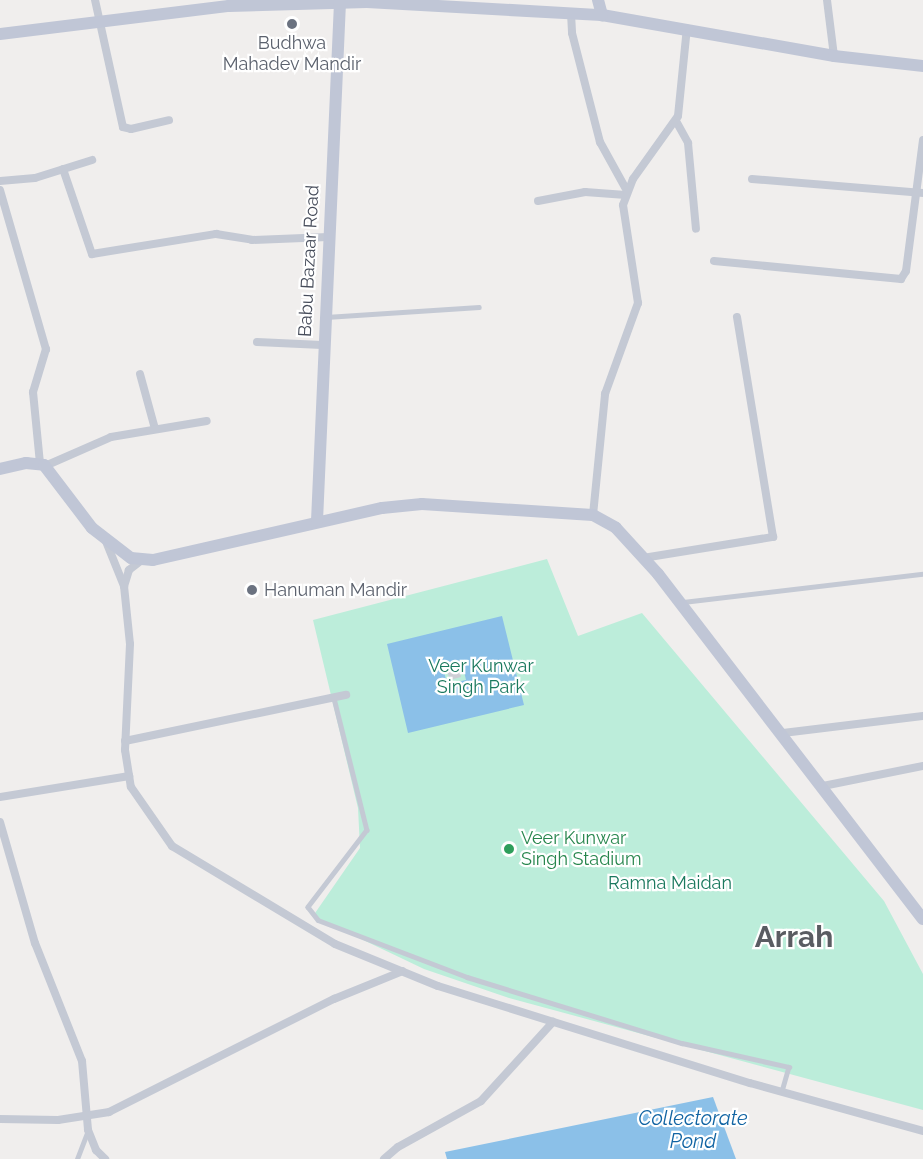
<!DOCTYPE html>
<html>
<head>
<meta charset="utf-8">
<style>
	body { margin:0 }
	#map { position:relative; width:923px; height:1159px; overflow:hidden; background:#f0eeed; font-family:Raleway,sans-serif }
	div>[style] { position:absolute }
	.green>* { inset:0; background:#bcedda }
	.water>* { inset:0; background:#8bc0e8 }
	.building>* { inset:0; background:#cdced5 }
	.lane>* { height:4.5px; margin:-2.25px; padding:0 2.25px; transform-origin:2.25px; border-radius:2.25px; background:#c4c9d4 }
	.street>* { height:8px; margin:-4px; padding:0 4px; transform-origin:4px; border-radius:4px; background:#c4c9d4 }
	.secondary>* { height:12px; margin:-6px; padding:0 6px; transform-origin:6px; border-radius:6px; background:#c0c6d6 }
	.dots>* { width:16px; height:16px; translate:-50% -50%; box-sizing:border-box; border:3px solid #fff; border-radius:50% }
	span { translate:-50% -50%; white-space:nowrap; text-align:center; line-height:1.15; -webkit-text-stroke:4.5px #fff; paint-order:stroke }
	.worship-label { font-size:18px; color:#5b616d }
	.left { translate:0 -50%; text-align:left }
	.street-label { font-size:18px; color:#464c5a }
	.park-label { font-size:18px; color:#1a795e }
	.leisure-label { font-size:18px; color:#27864d }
	.water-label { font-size:20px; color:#1164a3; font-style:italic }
	.town-label { font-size:30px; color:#5a5c62; font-weight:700 }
</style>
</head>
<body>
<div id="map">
	<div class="green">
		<i style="clip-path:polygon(547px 559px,578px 636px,642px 613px,884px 901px,923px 974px,923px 1110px,509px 998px,424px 969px,313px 916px,360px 848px,358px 808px,313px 620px)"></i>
	</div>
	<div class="water">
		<i style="clip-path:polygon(evenodd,502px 616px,524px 705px,408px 733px,387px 644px,502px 616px,462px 663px,466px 680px,447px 684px,443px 667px,462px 663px)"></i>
		<i style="clip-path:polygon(713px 1097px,736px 1159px,447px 1159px,445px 1152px)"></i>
	</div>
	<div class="building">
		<i style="clip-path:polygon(459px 668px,461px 677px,450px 680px,447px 671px)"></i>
	</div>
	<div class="lane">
		<i style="left:326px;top:317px;width:153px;rotate:-3.7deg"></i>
		<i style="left:683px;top:602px;width:242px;rotate:-6.7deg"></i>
		<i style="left:334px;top:698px;width:136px;rotate:76deg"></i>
		<i style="left:367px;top:830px;width:97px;rotate:127.5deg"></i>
		<i style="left:308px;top:907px;width:16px;rotate:52deg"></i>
		<i style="left:318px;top:920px;width:160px;rotate:20.9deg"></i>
		<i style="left:467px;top:977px;width:225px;rotate:17.1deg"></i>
		<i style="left:682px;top:1043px;width:110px;rotate:12.6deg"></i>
		<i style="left:789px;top:1067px;width:26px;rotate:106deg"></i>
		<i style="left:77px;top:1159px;width:30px;rotate:-69deg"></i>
	</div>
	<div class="street">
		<i style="left:95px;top:0;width:130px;rotate:77.6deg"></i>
		<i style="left:123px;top:127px;width:8px;rotate:14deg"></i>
		<i style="left:131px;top:129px;width:39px;rotate:-13deg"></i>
		<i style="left:827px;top:0;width:56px;rotate:82.9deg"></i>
		<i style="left:571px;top:13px;width:20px;rotate:87deg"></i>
		<i style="left:572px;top:33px;width:113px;rotate:75.6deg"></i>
		<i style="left:600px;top:142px;width:56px;rotate:61.1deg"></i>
		<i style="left:676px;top:121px;width:25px;rotate:61deg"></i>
		<i style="left:688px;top:143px;width:86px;rotate:84.7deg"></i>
		<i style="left:63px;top:169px;width:90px;rotate:71.2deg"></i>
		<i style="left:92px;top:254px;width:126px;rotate:-9.2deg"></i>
		<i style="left:216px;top:234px;width:36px;rotate:9deg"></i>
		<i style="left:252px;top:240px;width:76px;rotate:-2.3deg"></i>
		<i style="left:752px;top:179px;width:172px;rotate:4.7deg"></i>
		<i style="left:0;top:181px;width:35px;rotate:-5deg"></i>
		<i style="left:35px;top:178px;width:60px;rotate:-17.5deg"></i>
		<i style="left:0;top:190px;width:166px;rotate:73.9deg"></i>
		<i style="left:46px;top:349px;width:45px;rotate:106.8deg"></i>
		<i style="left:33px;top:392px;width:72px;rotate:84.4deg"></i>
		<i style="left:538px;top:201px;width:48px;rotate:-10.8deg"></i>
		<i style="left:585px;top:192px;width:41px;rotate:4.2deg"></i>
		<i style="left:714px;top:261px;width:188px;rotate:5.5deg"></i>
		<i style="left:901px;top:279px;width:9px;rotate:-58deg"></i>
		<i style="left:906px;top:271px;width:132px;rotate:-82.6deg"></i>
		<i style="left:257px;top:342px;width:65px;rotate:2.6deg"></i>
		<i style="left:140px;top:374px;width:57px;rotate:74.7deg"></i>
		<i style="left:45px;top:466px;width:72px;rotate:-23.7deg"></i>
		<i style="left:111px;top:437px;width:97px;rotate:-9.5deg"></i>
		<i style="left:593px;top:515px;width:122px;rotate:-84.3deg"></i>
		<i style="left:605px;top:394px;width:97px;rotate:-70.1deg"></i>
		<i style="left:638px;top:303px;width:99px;rotate:-98.7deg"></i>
		<i style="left:623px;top:205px;width:28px;rotate:-69deg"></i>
		<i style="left:633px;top:179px;width:77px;rotate:-54.5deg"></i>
		<i style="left:678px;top:116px;width:88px;rotate:-84.2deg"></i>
		<i style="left:105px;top:539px;width:51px;rotate:68deg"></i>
		<i style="left:643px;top:558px;width:132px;rotate:-9.2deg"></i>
		<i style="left:773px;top:537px;width:223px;rotate:-99.3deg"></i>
		<i style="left:143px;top:559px;width:18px;rotate:142deg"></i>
		<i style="left:129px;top:570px;width:17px;rotate:107deg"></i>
		<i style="left:124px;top:586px;width:58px;rotate:84.1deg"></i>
		<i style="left:130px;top:644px;width:106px;rotate:92.7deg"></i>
		<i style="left:125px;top:750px;width:37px;rotate:81deg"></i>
		<i style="left:131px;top:787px;width:72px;rotate:55.2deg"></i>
		<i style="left:172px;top:846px;width:190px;rotate:31deg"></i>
		<i style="left:335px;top:944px;width:111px;rotate:22.2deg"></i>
		<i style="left:438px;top:986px;width:327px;rotate:17.3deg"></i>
		<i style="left:750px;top:1083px;width:180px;rotate:15.5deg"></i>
		<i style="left:783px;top:733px;width:141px;rotate:-6.9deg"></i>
		<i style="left:125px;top:741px;width:226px;rotate:-11.8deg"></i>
		<i style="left:823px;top:786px;width:102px;rotate:-11.3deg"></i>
		<i style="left:0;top:797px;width:131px;rotate:-9.2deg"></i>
		<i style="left:0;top:822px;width:126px;rotate:73.9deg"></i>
		<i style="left:35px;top:943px;width:127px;rotate:68.3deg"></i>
		<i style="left:82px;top:1061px;width:69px;rotate:85deg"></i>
		<i style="left:88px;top:1130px;width:22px;rotate:68deg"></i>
		<i style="left:96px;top:1150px;width:13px;rotate:45deg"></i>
		<i style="left:0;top:1119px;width:58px;rotate:1deg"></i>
		<i style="left:58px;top:1120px;width:52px;rotate:-8.9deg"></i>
		<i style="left:109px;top:1112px;width:252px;rotate:-26.7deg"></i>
		<i style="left:334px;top:999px;width:74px;rotate:-22.1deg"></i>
		<i style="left:384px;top:1159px;width:18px;rotate:-41deg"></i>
		<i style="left:398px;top:1147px;width:95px;rotate:-29deg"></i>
		<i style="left:481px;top:1101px;width:107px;rotate:-47.7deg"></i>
	</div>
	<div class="secondary">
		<i style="left:598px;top:0;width:16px;rotate:75deg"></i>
		<i style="left:602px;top:15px;width:236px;rotate:10deg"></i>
		<i style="left:834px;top:56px;width:90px;rotate:6.4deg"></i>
		<i style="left:0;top:34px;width:231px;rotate:-7deg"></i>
		<i style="left:229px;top:6px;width:138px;rotate:-1.7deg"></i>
		<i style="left:367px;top:2px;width:235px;rotate:3.2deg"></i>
		<i style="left:0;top:469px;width:27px;rotate:-13deg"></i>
		<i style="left:26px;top:463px;width:18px;rotate:6deg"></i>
		<i style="left:44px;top:465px;width:79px;rotate:52.7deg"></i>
		<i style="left:92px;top:528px;width:49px;rotate:37.6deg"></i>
		<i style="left:131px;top:558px;width:22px;rotate:5deg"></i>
		<i style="left:153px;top:560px;width:235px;rotate:-12.8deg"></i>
		<i style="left:382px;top:508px;width:40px;rotate:-5.7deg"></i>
		<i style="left:422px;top:504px;width:171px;rotate:3.7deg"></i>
		<i style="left:593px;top:515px;width:26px;rotate:29deg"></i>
		<i style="left:616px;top:528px;width:62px;rotate:47.6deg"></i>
		<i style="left:658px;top:574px;width:435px;rotate:52.5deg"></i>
		<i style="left:317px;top:521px;width:519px;rotate:-87.46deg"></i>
	</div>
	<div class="dots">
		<i style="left:292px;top:24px;background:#6b7280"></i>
		<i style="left:252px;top:590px;background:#6b7280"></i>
		<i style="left:509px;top:849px;background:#2e9e5b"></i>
	</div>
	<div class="worship-label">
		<span style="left:292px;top:54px">Budhwa<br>Mahadev Mandir</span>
		<span class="left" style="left:264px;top:590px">Hanuman Mandir</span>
	</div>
	<div class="street-label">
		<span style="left:309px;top:261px;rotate:-87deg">Babu Bazaar Road</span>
	</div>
	<div class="park-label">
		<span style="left:481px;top:677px">Veer Kunwar<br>Singh Park</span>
		<span style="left:670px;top:883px">Ramna Maidan</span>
	</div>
	<div class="leisure-label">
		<span class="left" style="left:521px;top:849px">Veer Kunwar<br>Singh Stadium</span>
	</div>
	<div class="water-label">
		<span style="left:693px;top:1130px">Collectorate<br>Pond</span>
	</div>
	<div class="town-label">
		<span style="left:794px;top:937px">Arrah</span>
	</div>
</div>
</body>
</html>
